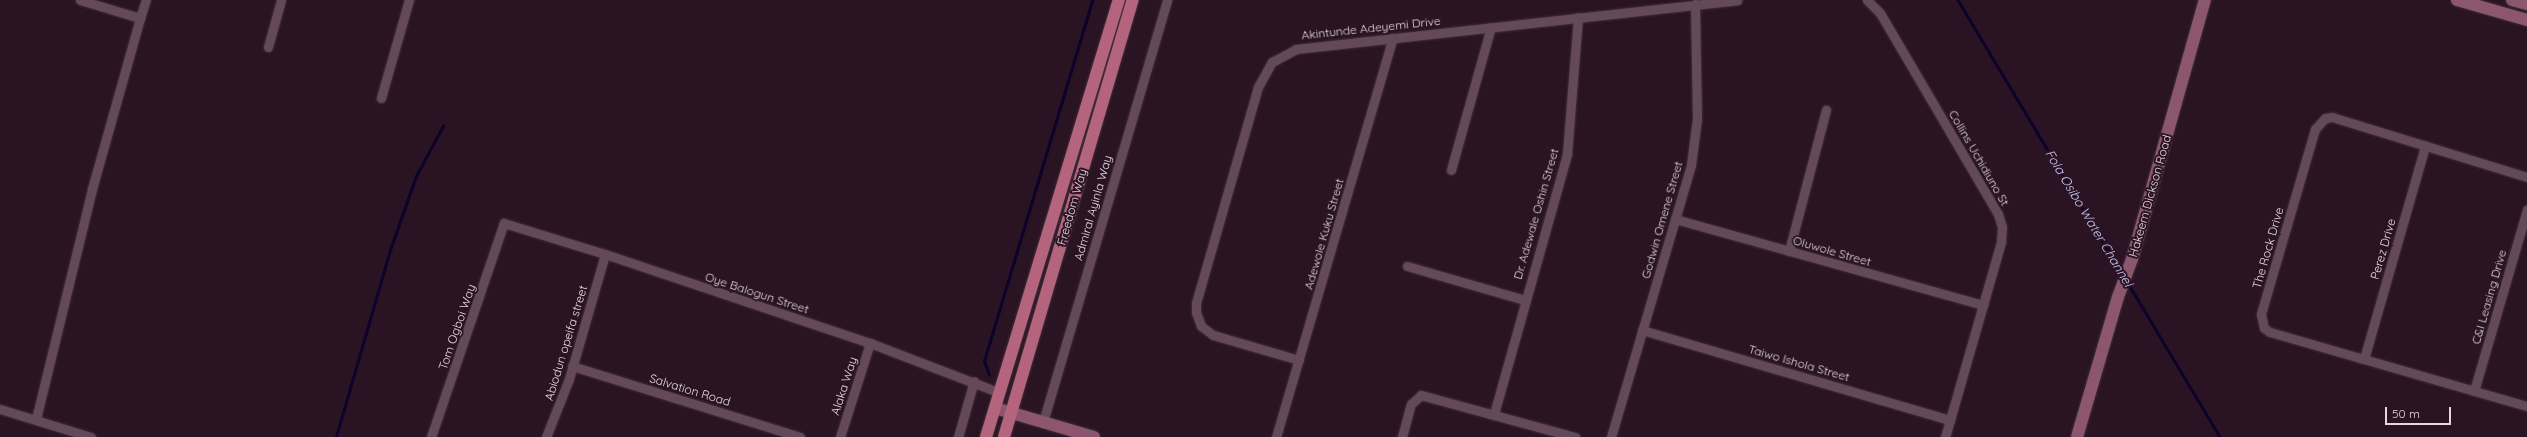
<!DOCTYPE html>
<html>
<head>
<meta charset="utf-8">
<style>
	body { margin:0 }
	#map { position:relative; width:2527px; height:437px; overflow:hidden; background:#2a1423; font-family:Quicksand,sans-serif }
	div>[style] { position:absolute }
	.stream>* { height:2.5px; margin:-1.25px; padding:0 1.25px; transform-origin:1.25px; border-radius:1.25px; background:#0d022b }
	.roads { filter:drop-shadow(0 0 1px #41303b) drop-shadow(0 0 1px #41303b) }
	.street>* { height:9px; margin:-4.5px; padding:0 4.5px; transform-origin:4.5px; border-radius:4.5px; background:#64495b }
	.secondary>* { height:12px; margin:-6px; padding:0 6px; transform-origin:6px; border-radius:6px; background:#8c566c }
	.primary>* { height:12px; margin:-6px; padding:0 6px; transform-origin:6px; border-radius:6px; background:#b5647d }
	span { translate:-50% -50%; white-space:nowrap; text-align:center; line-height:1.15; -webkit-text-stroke:4px #2a1423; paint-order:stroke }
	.street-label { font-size:12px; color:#e6d6e0 }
	.water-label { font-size:13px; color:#c9c6f5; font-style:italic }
	.scale { position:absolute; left:2385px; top:407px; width:66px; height:18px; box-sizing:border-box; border:2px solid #e6d6e0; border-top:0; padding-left:5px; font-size:12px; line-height:14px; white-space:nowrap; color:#e6d6e0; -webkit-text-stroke:3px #2a1423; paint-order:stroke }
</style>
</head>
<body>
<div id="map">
	<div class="stream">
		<i style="left:1958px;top:0;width:319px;rotate:59.1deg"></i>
		<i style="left:2128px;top:283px;width:179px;rotate:59.1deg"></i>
		<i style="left:989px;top:375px;width:15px;rotate:-110deg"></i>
		<i style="left:984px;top:361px;width:377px;rotate:-73.3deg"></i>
		<i style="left:336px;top:437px;width:195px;rotate:-73.9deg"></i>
		<i style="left:390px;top:250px;width:78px;rotate:-70.6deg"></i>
		<i style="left:416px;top:176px;width:57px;rotate:-61.6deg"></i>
	</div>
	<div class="roads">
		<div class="street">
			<i style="left:80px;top:0;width:63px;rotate:16.7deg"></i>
			<i style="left:140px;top:18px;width:19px;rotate:-72deg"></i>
			<i style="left:1867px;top:0;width:18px;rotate:45deg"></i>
			<i style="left:1880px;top:13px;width:233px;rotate:59.6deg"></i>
			<i style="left:1998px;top:214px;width:14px;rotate:73deg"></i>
			<i style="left:2002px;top:227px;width:15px;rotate:94deg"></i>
			<i style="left:2001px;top:242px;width:203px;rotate:106deg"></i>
			<i style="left:268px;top:47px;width:49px;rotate:-74.5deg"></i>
			<i style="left:381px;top:98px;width:102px;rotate:-74.1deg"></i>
			<i style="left:1451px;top:170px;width:148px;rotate:-74.4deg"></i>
			<i style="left:2527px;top:177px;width:204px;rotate:-162.9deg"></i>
			<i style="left:2332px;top:117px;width:7px;rotate:172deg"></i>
			<i style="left:2325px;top:118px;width:15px;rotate:132deg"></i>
			<i style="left:2315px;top:129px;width:193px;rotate:106.3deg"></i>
			<i style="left:2261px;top:314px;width:14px;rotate:78deg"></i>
			<i style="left:2264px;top:328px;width:7px;rotate:34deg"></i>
			<i style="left:2270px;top:332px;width:267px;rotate:16.1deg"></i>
			<i style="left:1675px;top:219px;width:320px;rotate:15.6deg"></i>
			<i style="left:1789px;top:251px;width:146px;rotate:-75.3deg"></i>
			<i style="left:1407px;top:266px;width:123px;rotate:16.1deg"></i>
			<i style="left:1642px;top:330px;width:321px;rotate:16.3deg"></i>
			<i style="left:2364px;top:359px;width:222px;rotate:-74deg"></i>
			<i style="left:1299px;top:360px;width:90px;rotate:-163.8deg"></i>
			<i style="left:1213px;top:335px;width:15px;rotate:-143deg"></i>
			<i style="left:1201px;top:326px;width:15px;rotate:-110deg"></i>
			<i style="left:1196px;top:312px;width:9px;rotate:-90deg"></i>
			<i style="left:1196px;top:303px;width:225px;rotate:-74deg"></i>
			<i style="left:1258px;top:87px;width:29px;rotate:-61deg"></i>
			<i style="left:1272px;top:62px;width:27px;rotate:-28deg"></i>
			<i style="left:1296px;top:49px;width:444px;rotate:-6.3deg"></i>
			<i style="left:572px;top:366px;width:239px;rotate:17.3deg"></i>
			<i style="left:2474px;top:391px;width:189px;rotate:-73.7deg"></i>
			<i style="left:0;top:409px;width:95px;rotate:17.1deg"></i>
			<i style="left:1494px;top:414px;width:270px;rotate:-74.3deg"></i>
			<i style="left:1567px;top:154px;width:137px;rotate:-85.4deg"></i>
			<i style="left:36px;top:419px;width:237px;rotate:-76.3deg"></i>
			<i style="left:92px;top:189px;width:178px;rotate:-74.3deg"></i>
			<i style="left:1043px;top:422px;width:440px;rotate:-73.6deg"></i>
			<i style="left:431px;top:437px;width:226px;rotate:-71.2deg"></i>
			<i style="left:504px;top:223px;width:106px;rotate:17.1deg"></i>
			<i style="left:605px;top:254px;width:280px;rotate:18.6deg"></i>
			<i style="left:870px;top:343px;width:139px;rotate:21deg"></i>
			<i style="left:546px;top:437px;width:62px;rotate:-68.4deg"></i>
			<i style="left:569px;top:379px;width:130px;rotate:-73.9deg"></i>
			<i style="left:840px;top:437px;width:99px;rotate:-72.3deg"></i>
			<i style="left:958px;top:437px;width:58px;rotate:-74.1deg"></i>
			<i style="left:1276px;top:437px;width:416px;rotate:-73.7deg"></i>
			<i style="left:1402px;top:437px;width:34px;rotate:-75deg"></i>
			<i style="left:1411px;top:404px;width:13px;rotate:-42deg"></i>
			<i style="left:1421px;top:395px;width:160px;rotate:15.3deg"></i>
			<i style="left:1611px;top:437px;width:284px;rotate:-73.6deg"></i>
			<i style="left:1691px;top:165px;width:46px;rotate:-82.6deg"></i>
			<i style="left:1697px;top:119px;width:115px;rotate:-91deg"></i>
		</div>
		<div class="secondary">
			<i style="left:2457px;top:0;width:73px;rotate:15.9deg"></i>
			<i style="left:2512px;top:0;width:16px;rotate:15deg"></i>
			<i style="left:995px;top:408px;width:103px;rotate:16.3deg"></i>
			<i style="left:2077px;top:437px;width:146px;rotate:-73.7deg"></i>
			<i style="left:2118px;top:297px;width:40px;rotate:-69.8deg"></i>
			<i style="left:2132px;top:259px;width:269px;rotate:-74.3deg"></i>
		</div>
		<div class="primary">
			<i style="left:986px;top:437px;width:457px;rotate:-73.1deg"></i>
			<i style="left:1004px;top:437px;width:456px;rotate:-73.6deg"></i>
		</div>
	</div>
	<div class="street-label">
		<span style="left:1371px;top:28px;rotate:-6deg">Akintunde Adeyemi Drive</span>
		<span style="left:1979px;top:158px;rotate:60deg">Collins Uchidiuno St</span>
		<span style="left:2150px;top:196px;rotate:-74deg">Hakeem Dickson Road</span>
		<span style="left:1072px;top:207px;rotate:-74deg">Freedom Way</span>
		<span style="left:1093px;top:208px;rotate:-74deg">Admiral Ayinla Way</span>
		<span style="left:1536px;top:214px;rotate:-74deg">Dr. Adewale Oshin Street</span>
		<span style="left:1662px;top:220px;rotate:-74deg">Godwin Omene Street</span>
		<span style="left:1324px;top:234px;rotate:-74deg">Adewole Kuku Street</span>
		<span style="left:2268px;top:248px;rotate:-74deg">The Rock Drive</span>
		<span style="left:2383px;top:249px;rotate:-74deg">Perez Drive</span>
		<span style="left:1832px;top:251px;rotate:16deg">Oluwole Street</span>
		<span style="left:757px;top:293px;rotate:18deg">Oye Balogun Street</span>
		<span style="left:2489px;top:297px;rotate:-74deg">C&amp;I Leasing Drive</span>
		<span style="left:457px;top:327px;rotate:-71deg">Tom Ogboi Way</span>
		<span style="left:566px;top:343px;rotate:-73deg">Abiodun opeifa street</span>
		<span style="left:1799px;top:363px;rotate:16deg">Taiwo Ishola Street</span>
		<span style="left:844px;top:386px;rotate:-72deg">Alaka Way</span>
		<span style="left:690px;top:390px;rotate:17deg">Salvation Road</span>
	</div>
	<div class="water-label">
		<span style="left:2089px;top:218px;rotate:59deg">Fola Osibo Water Channel</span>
	</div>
	<div class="scale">50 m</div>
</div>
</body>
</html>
